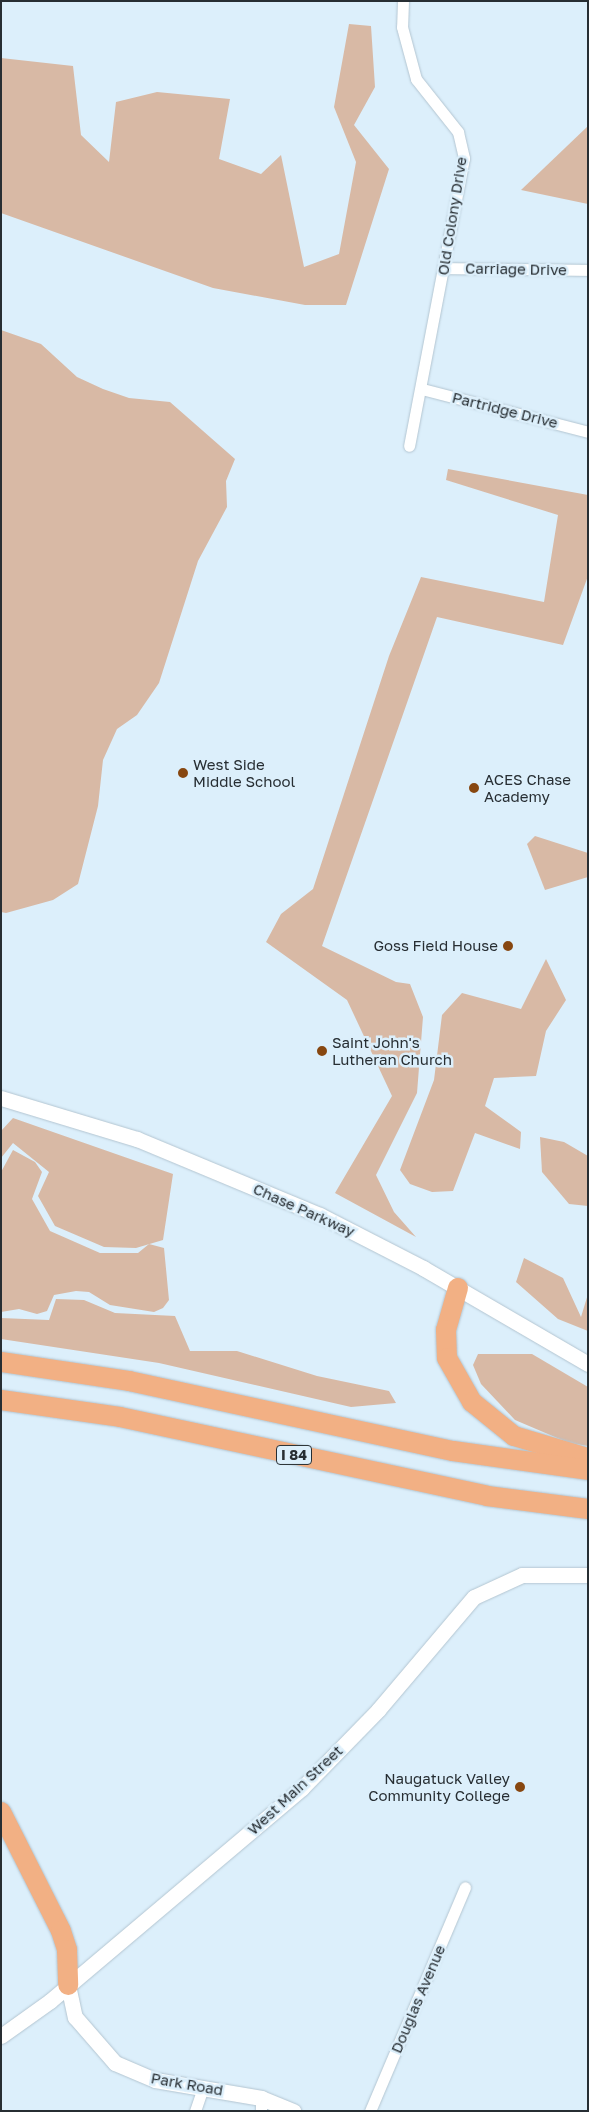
<!DOCTYPE html>
<html>
<head>
<meta charset="utf-8">
<style>
	body { margin:0 }
	#map { position:relative; width:589px; height:2112px; overflow:hidden; background:#dceffb; font-family:"Golos Text",sans-serif }
	div>[style] { position:absolute }
	.green>* { inset:0; background:#d8b9a5 }
	.roads { filter:drop-shadow(0 0 1px #b3c5d1) drop-shadow(0 0 1px #b3c5d1) }
	.minor>* { height:11px; margin:-5.5px; padding:0 5.5px; transform-origin:5.5px; border-radius:5.5px; background:#fff }
	.secondary>* { height:15px; margin:-7.5px; padding:0 7.5px; transform-origin:7.5px; border-radius:7.5px; background:#fff }
	.motorway>* { height:20px; margin:-10px; padding:0 10px; transform-origin:10px; border-radius:10px; background:#f2b084 }
	.dots>* { width:14px; height:14px; translate:-50% -50%; box-sizing:border-box; border:2px solid #dceffb; border-radius:50% }
	span { translate:-50% -50%; white-space:nowrap; text-align:center; line-height:1.15; -webkit-text-stroke:5px #dceffb; paint-order:stroke }
	.shield-label span { padding:1px 4px; background:#dceffb; border:1px solid; border-radius:4px; -webkit-text-stroke-width:0 }
	.shield-label { font-size:14px; color:#272e33; font-weight:700 }
	.street-label { font-size:15px; color:#272e33 }
	.poi-label { font-size:15px; color:#272e33 }
	.left { translate:0 -50%; text-align:left }
	.right { translate:-100% -50%; text-align:right }
	.frame { position:absolute; inset:0; border:2px solid #272e33; pointer-events:none }
</style>
</head>
<body>
<div id="map">
	<div class="green">
		<i style="clip-path:polygon(349px 24px,371px 26px,375px 87px,354px 125px,389px 169px,346px 305px,305px 305px,213px 288px,1px 213px,1px 58px,73px 66px,81px 135px,109px 162px,116px 102px,157px 92px,230px 99px,219px 159px,261px 174px,281px 155px,304px 267px,339px 254px,356px 162px,334px 107px)"></i>
		<i style="clip-path:polygon(588px 126px,588px 204px,521px 190px)"></i>
		<i style="clip-path:polygon(1px 330px,41px 344px,77px 377px,103px 389px,129px 398px,170px 402px,235px 459px,226px 481px,227px 507px,198px 561px,159px 683px,137px 715px,117px 729px,103px 760px,98px 806px,78px 884px,53px 900px,6px 913px,1px 912px)"></i>
		<i style="clip-path:polygon(448px 469px,588px 495px,588px 576px,563px 645px,437px 617px,322px 946px,396px 982px,410px 984px,423px 1017px,417px 1093px,376px 1175px,394px 1212px,416px 1237px,335px 1193px,392px 1096px,347px 1000px,266px 942px,281px 914px,313px 889px,389px 656px,421px 577px,544px 602px,558px 515px,446px 480px)"></i>
		<i style="clip-path:polygon(535px 836px,588px 853px,588px 877px,545px 890px,527px 844px)"></i>
		<i style="clip-path:polygon(546px 959px,566px 1000px,546px 1031px,536px 1076px,494px 1078px,485px 1106px,521px 1132px,520px 1149px,475px 1133px,453px 1191px,432px 1192px,410px 1184px,400px 1170px,434px 1080px,442px 1015px,462px 993px,521px 1009px)"></i>
		<i style="clip-path:polygon(13px 1118px,173px 1174px,163px 1240px,136px 1248px,104px 1247px,55px 1226px,38px 1196px,49px 1172px,13px 1143px,1px 1158px,1px 1131px)"></i>
		<i style="clip-path:polygon(540px 1137px,564px 1142px,588px 1156px,588px 1206px,569px 1204px,542px 1172px)"></i>
		<i style="clip-path:polygon(13px 1150px,35px 1162px,42px 1172px,32px 1199px,50px 1231px,100px 1253px,138px 1253px,149px 1244px,164px 1248px,169px 1300px,163px 1308px,154px 1312px,110px 1305px,89px 1292px,76px 1291px,54px 1295px,47px 1311px,37px 1314px,19px 1309px,1px 1312px,1px 1172px)"></i>
		<i style="clip-path:polygon(524px 1258px,563px 1278px,581px 1317px,588px 1294px,588px 1331px,558px 1319px,516px 1282px)"></i>
		<i style="clip-path:polygon(56px 1299px,84px 1300px,115px 1313px,175px 1316px,190px 1351px,237px 1351px,317px 1376px,389px 1391px,396px 1403px,351px 1407px,159px 1363px,1px 1339px,1px 1318px,49px 1320px)"></i>
		<i style="clip-path:polygon(478px 1354px,532px 1354px,588px 1387px,588px 1446px,569px 1443px,515px 1420px,481px 1384px,473px 1365px)"></i>
	</div>
	<div class="roads">
		<div class="minor">
			<i style="left:403px;top:1px;width:26px;rotate:92deg"></i>
			<i style="left:402px;top:27px;width:54px;rotate:74.9deg"></i>
			<i style="left:416px;top:79px;width:68px;rotate:51.6deg"></i>
			<i style="left:458px;top:132px;width:27px;rotate:77deg"></i>
			<i style="left:464px;top:158px;width:293px;rotate:100.8deg"></i>
			<i style="left:443px;top:268px;width:145px;rotate:0.8deg"></i>
			<i style="left:422px;top:389px;width:171px;rotate:14.5deg"></i>
			<i style="left:261px;top:2098px;width:13px;rotate:90deg"></i>
			<i style="left:195px;top:2111px;width:24px;rotate:-71deg"></i>
			<i style="left:370px;top:2111px;width:243px;rotate:-67deg"></i>
		</div>
		<div class="secondary">
			<i style="left:1px;top:1098px;width:142px;rotate:16.8deg"></i>
			<i style="left:137px;top:1139px;width:198px;rotate:22.6deg"></i>
			<i style="left:320px;top:1215px;width:116px;rotate:27.2deg"></i>
			<i style="left:423px;top:1268px;width:191px;rotate:30.2deg"></i>
			<i style="left:68px;top:1985px;width:33px;rotate:78deg"></i>
			<i style="left:75px;top:2017px;width:61px;rotate:49deg"></i>
			<i style="left:115px;top:2063px;width:43px;rotate:23deg"></i>
			<i style="left:155px;top:2080px;width:108px;rotate:9.6deg"></i>
			<i style="left:261px;top:2098px;width:35px;rotate:22deg"></i>
			<i style="left:1px;top:2036px;width:60px;rotate:-35.5deg"></i>
			<i style="left:50px;top:2001px;width:330px;rotate:-40.2deg"></i>
			<i style="left:302px;top:1788px;width:109px;rotate:-45.7deg"></i>
			<i style="left:378px;top:1710px;width:148px;rotate:-49.7deg"></i>
			<i style="left:474px;top:1597px;width:53px;rotate:-24.6deg"></i>
			<i style="left:522px;top:1575px;width:66px"></i>
		</div>
		<div class="motorway">
			<i style="left:458px;top:1288px;width:44px;rotate:105.9deg"></i>
			<i style="left:446px;top:1330px;width:28px;rotate:88deg"></i>
			<i style="left:447px;top:1358px;width:51px;rotate:60.4deg"></i>
			<i style="left:472px;top:1402px;width:54px;rotate:39deg"></i>
			<i style="left:514px;top:1436px;width:77px;rotate:16.6deg"></i>
			<i style="left:1px;top:1362px;width:129px;rotate:8.4deg"></i>
			<i style="left:129px;top:1381px;width:331px;rotate:12.2deg"></i>
			<i style="left:453px;top:1451px;width:136px;rotate:8deg"></i>
			<i style="left:1px;top:1400px;width:120px;rotate:8.1deg"></i>
			<i style="left:120px;top:1417px;width:375px;rotate:12.1deg"></i>
			<i style="left:487px;top:1496px;width:102px;rotate:7.3deg"></i>
			<i style="left:1px;top:1812px;width:133px;rotate:63.2deg"></i>
			<i style="left:61px;top:1931px;width:20px;rotate:72deg"></i>
			<i style="left:67px;top:1950px;width:35px;rotate:88deg"></i>
		</div>
	</div>
	<div class="dots">
		<i style="left:183px;top:773px;background:#874710"></i>
		<i style="left:474px;top:788px;background:#874710"></i>
		<i style="left:508px;top:946px;background:#874710"></i>
		<i style="left:322px;top:1051px;background:#874710"></i>
		<i style="left:520px;top:1787px;background:#874710"></i>
	</div>
	<div class="shield-label">
		<span style="left:294px;top:1455px">I 84</span>
	</div>
	<div class="street-label">
		<span style="left:452px;top:216px;rotate:-81deg">Old Colony Drive</span>
		<span style="left:516px;top:269px;rotate:1deg">Carriage Drive</span>
		<span style="left:505px;top:410px;rotate:14deg">Partridge Drive</span>
		<span style="left:304px;top:1210px;rotate:24deg">Chase Parkway</span>
		<span style="left:295px;top:1790px;rotate:-43deg">West Main Street</span>
		<span style="left:418px;top:1999px;rotate:-67deg">Douglas Avenue</span>
		<span style="left:187px;top:2084px;rotate:10deg">Park Road</span>
	</div>
	<div class="poi-label">
		<span class="left" style="left:193px;top:773px">West Side<br>Middle School</span>
		<span class="left" style="left:484px;top:788px">ACES Chase<br>Academy</span>
		<span class="right" style="left:498px;top:946px">Goss Field House</span>
		<span class="left" style="left:332px;top:1051px">Saint John's<br>Lutheran Church</span>
		<span class="right" style="left:510px;top:1787px">Naugatuck Valley<br>Community College</span>
	</div>
	<div class="frame"></div>
</div>
</body>
</html>
